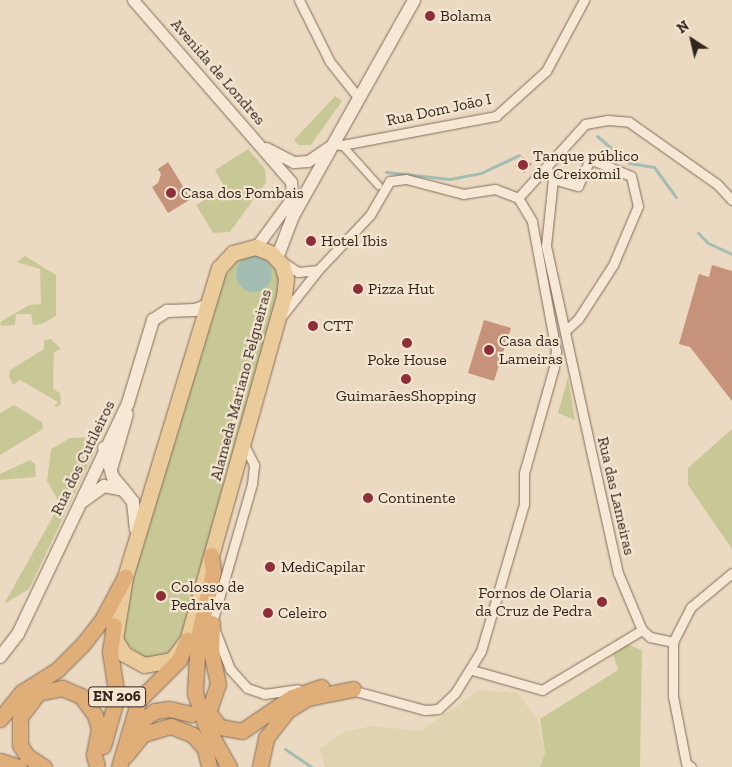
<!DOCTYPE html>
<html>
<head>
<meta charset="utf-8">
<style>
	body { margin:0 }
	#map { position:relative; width:732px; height:767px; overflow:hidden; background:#ebdac1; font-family:"Zilla Slab",serif }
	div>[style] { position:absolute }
	.farmland>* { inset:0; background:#e0d3af }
	.green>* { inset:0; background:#c7c896 }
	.water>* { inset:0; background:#a4bdb3 }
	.round { border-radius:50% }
	.stream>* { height:3px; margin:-1.5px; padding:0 1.5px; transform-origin:1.5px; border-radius:1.5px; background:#a4bdb3 }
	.building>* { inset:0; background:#c6927a }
	.roads { filter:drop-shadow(0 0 1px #836c5a) drop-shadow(0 0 1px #836c5a) }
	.pedestrian>* { height:7px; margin:-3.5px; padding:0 3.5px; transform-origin:3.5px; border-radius:3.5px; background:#f6e8d4 }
	.minor>* { height:9px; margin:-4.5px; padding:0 4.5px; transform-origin:4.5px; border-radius:4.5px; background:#f6e8d4 }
	.tertiary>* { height:11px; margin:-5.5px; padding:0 5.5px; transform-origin:5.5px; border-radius:5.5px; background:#f6e8d4 }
	.secondary>* { height:12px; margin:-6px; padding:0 6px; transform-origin:6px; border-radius:6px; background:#f6e8d4 }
	.primary>* { height:15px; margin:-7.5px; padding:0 7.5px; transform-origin:7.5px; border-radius:7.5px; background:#eccb9b }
	.trunk>* { height:15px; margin:-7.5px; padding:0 7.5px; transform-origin:7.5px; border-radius:7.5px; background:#e0ae79 }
	.dots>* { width:14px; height:14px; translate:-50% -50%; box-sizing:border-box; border:2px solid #f3e5d0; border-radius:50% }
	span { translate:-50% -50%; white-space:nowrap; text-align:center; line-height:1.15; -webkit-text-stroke:4.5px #f3e5d0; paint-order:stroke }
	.shield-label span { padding:1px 4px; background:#f3e5d0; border:1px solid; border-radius:4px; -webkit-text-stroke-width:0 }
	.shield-label { font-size:15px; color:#33261d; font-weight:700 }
	.poi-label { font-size:16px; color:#33261d }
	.left { translate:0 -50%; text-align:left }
	.right { translate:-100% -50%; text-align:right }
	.street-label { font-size:16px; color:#33261d }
	.north { position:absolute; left:667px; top:15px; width:50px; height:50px; -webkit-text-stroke:4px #f3e5d0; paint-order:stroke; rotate:325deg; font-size:14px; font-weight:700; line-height:20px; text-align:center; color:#33261d }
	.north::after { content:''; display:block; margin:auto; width:18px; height:22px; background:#33261d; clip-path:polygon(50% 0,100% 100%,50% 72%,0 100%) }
</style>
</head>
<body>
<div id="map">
	<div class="farmland">
		<i style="clip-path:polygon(478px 691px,517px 692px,538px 720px,545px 754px,540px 767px,325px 767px,320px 749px,344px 732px,371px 726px,421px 731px)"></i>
	</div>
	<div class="green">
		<i style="clip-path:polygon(335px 96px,342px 101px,311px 145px,299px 145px,294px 140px)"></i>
		<i style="clip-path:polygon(248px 149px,265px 169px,266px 182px,230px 232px,213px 233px,196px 205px,225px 188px,215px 170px)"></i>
		<i style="clip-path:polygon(254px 255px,266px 259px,278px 270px,280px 286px,182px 634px,166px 656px,143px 658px,123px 640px,124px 609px,223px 279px,238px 259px)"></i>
		<i style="clip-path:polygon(25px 256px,56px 275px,56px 316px,42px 324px,33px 325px,31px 314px,16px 314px,15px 325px,1px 326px,0 322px,29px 305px,41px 304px,40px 269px,17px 262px)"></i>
		<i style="clip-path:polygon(51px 339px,61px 349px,54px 352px,53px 389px,60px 393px,61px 404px,57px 407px,54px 406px,58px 402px,20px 380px,13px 385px,9px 377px,10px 370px,44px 349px,44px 340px)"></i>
		<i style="clip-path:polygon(568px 377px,575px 420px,558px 413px)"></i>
		<i style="clip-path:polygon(14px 405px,42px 422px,43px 429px,0 455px,0 413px)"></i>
		<i style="clip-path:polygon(732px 429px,732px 549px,688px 485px,688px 468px)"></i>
		<i style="clip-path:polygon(95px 437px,98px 444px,29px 589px,4px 604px,60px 504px,47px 481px,51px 449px,70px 438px)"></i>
		<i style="clip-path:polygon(30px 460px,35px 464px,36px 477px,0 480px,0 474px)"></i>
		<i style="clip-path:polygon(626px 644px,642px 650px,640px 767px,540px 767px,545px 753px,540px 719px,618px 670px,613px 654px)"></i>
	</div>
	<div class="water">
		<i class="round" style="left:236px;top:256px;width:36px;height:36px"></i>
	</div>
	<div class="stream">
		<i style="left:597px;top:136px;width:42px;rotate:40.2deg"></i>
		<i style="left:629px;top:163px;width:25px;rotate:9deg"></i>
		<i style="left:654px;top:167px;width:37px;rotate:54deg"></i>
		<i style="left:386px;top:172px;width:64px;rotate:6.2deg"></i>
		<i style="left:450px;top:179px;width:32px;rotate:-11deg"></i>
		<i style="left:481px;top:173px;width:42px;rotate:-25.3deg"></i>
		<i style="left:698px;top:233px;width:14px;rotate:45deg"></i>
		<i style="left:708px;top:243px;width:26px;rotate:25deg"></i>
		<i style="left:285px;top:749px;width:32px;rotate:34deg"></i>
	</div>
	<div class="building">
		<i style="clip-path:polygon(523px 157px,532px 164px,524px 173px,515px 166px)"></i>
		<i style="clip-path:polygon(168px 162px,191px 199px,168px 213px,152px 187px,158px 183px,161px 174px,158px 169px)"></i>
		<i style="clip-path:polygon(712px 265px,732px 271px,732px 401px,690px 347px,679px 344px,699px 274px,709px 277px)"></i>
		<i style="clip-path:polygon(484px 320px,511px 328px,494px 381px,468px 373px)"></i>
	</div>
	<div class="roads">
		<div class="pedestrian">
			<i style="left:342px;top:145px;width:54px;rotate:48deg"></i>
		</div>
		<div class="minor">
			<i style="left:299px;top:0;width:69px;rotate:63.4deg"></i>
			<i style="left:330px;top:62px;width:45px;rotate:51.3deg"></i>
			<i style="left:333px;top:144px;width:9px;rotate:6deg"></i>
			<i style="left:342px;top:145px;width:157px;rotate:-10.7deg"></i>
			<i style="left:496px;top:116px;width:67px;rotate:-42deg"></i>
			<i style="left:546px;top:71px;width:81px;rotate:-61.8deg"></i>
			<i style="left:546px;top:167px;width:14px;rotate:60deg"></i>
			<i style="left:553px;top:179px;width:26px;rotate:16deg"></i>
			<i style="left:578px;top:186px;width:30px;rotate:-66deg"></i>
			<i style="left:590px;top:159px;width:44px;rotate:22.5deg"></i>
			<i style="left:631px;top:176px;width:31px;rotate:77deg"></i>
			<i style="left:638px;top:206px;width:64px;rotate:113deg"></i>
			<i style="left:613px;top:265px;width:64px;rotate:122.9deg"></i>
			<i style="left:578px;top:319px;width:18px;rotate:137deg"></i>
			<i style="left:553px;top:179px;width:67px;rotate:96deg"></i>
			<i style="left:546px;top:246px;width:335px;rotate:77.6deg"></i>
			<i style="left:618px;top:573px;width:62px;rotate:67.2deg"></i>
			<i style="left:642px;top:630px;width:11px;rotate:41deg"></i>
			<i style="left:650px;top:637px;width:24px;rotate:12deg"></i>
			<i style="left:518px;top:198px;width:100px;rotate:-47.8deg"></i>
			<i style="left:585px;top:124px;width:23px;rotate:-10deg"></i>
			<i style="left:608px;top:120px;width:21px;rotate:5deg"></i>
			<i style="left:629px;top:122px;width:108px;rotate:35.2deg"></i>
			<i style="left:717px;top:184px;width:22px;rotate:47deg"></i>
			<i style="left:281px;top:261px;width:20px;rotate:33deg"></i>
			<i style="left:298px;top:272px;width:20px;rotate:-6deg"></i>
			<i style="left:281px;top:317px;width:60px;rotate:-51.8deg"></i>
			<i style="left:318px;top:270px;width:76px;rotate:-46.6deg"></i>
			<i style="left:370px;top:215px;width:39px;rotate:-60deg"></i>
			<i style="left:390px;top:181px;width:16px;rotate:-7deg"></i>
			<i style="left:406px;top:179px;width:59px;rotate:14.7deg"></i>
			<i style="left:463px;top:194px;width:32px;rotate:-9deg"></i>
			<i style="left:495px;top:189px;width:25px;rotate:21deg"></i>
			<i style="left:243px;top:443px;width:25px;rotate:63deg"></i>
			<i style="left:254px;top:465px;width:19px;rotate:96deg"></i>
			<i style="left:252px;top:484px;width:145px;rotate:106.1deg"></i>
			<i style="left:212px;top:623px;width:49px;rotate:68.6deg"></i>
			<i style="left:230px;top:669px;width:25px;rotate:48deg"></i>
			<i style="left:247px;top:688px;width:18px;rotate:19deg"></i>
			<i style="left:264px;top:694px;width:34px;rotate:-8deg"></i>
			<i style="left:472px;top:670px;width:73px;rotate:15.9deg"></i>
			<i style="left:542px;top:690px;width:117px;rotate:-31deg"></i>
			<i style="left:348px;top:689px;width:80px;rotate:15.3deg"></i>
			<i style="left:425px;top:710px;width:13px;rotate:-4deg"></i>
			<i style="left:438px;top:709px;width:23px;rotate:-43deg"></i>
			<i style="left:455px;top:693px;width:49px;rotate:-58.2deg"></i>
			<i style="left:481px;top:651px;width:153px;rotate:-73.7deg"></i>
			<i style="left:524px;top:504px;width:31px;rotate:-90deg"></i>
			<i style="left:524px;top:473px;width:110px;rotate:-74.2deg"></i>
			<i style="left:554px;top:367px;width:16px;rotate:-83deg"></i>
			<i style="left:556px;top:351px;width:132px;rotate:-100.5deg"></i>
			<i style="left:532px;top:221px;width:27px;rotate:-121deg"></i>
			<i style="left:691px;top:767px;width:6px;rotate:-141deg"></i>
			<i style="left:686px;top:763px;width:68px;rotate:-101deg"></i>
			<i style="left:673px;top:696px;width:54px;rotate:-90deg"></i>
			<i style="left:673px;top:642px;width:39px;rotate:-63deg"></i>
			<i style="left:691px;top:607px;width:53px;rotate:-39.7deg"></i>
		</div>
		<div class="tertiary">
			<i style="left:133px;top:0;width:241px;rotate:49deg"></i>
			<i style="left:291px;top:182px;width:16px;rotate:86deg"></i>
			<i style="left:292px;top:198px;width:61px;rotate:126.3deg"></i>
			<i style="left:266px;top:148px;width:31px;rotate:27deg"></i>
			<i style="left:294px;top:162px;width:14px;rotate:-4deg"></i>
			<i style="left:308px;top:161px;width:30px;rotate:-34deg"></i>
		</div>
		<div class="secondary">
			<i style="left:277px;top:258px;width:45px;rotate:-69.1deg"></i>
			<i style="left:293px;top:216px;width:248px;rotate:-60.7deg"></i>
			<i style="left:104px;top:448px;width:30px;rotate:73deg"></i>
			<i style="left:113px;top:477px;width:32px;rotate:51deg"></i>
			<i style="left:133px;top:502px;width:27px;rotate:84deg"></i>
			<i style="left:111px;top:469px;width:57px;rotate:-73.8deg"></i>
			<i style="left:82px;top:502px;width:27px;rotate:-36deg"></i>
			<i style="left:104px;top:486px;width:20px;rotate:11deg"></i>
			<i style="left:0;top:657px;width:29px;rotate:-52deg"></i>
			<i style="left:18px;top:634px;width:256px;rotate:-64.5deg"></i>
			<i style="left:128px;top:403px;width:87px;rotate:-73.2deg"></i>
			<i style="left:153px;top:320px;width:17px;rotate:-33deg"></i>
			<i style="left:167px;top:311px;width:28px;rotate:-2deg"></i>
			<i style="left:195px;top:310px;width:14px;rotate:-21deg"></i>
		</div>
		<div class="primary">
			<i style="left:256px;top:247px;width:16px;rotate:22deg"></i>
			<i style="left:271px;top:253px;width:16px;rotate:47deg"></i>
			<i style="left:282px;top:265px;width:14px;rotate:73deg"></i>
			<i style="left:286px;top:278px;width:18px;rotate:96deg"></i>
			<i style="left:284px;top:296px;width:357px;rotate:105.7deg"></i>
			<i style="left:187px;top:640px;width:25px;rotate:127deg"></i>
			<i style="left:172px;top:660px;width:28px;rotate:170deg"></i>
			<i style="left:144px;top:665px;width:23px;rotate:-151deg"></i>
			<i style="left:124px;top:654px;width:17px;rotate:-121deg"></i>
			<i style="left:115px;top:639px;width:63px;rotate:-80.8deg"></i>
			<i style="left:125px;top:577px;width:323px;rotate:-73.1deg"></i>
			<i style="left:219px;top:268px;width:21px;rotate:-47deg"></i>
			<i style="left:233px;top:253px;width:24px;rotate:-15deg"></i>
		</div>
		<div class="trunk">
			<i style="left:211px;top:555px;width:17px;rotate:83deg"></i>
			<i style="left:213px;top:572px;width:67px;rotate:103deg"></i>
			<i style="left:198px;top:637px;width:56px;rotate:93.1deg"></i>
			<i style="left:195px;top:693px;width:33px;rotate:72deg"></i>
			<i style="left:205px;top:724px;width:49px;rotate:60.8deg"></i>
			<i style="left:210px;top:707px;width:24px;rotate:-71deg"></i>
			<i style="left:218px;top:684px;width:33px;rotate:-102deg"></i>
			<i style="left:211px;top:652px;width:29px;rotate:-88deg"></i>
			<i style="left:205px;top:708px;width:24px;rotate:52deg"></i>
			<i style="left:220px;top:727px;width:22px;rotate:10deg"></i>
			<i style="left:242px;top:731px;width:60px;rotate:-34.2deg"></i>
			<i style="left:292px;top:697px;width:31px;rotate:-19deg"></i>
			<i style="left:0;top:719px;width:35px;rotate:-51deg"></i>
			<i style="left:22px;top:692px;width:41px;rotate:-32.2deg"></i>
			<i style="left:57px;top:670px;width:37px;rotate:-45deg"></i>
			<i style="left:83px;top:644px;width:33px;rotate:-52deg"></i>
			<i style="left:103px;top:618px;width:47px;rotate:-61.8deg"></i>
			<i style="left:134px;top:739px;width:19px;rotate:-69deg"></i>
			<i style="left:141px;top:721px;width:17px;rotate:-36deg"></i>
			<i style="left:155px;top:711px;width:14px;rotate:-8deg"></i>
			<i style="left:169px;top:709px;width:23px;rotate:13deg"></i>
			<i style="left:103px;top:746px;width:51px;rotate:-74.1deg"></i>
			<i style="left:117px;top:697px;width:46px;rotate:-98.8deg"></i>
			<i style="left:110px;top:652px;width:27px;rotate:-82deg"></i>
			<i style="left:126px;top:755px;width:27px;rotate:-51deg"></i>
			<i style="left:143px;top:734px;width:29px;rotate:-16deg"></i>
			<i style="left:171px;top:726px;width:24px;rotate:22deg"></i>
			<i style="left:193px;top:735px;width:18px;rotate:49deg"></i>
			<i style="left:205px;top:749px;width:18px;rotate:77deg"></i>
			<i style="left:0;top:761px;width:20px;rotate:18deg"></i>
			<i style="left:44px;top:767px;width:20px;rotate:-147deg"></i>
			<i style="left:27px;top:756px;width:13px;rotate:-122deg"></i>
			<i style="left:20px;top:745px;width:28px;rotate:-90deg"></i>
			<i style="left:20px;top:717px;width:30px;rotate:-53deg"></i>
			<i style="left:38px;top:693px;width:25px;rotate:-12deg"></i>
			<i style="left:62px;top:688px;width:21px;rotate:23deg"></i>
			<i style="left:81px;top:696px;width:24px;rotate:54deg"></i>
			<i style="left:95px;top:715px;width:15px;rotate:74deg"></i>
			<i style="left:99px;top:729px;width:26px;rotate:101deg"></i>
			<i style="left:94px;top:755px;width:11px;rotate:75deg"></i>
			<i style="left:119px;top:767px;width:70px;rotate:-73.4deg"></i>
			<i style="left:139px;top:700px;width:57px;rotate:-45deg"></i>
			<i style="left:179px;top:660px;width:22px;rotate:-68deg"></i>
			<i style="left:260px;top:767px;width:30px;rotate:-78deg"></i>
			<i style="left:266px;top:738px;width:36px;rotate:-52deg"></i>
			<i style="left:288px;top:710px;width:23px;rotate:-31deg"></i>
			<i style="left:308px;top:698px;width:46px;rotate:-11.3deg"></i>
		</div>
	</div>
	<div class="dots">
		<i style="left:430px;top:16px;background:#8e2e38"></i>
		<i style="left:523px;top:165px;background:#8e2e38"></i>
		<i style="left:171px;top:193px;background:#8e2e38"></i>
		<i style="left:311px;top:241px;background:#8e2e38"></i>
		<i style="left:358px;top:289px;background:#8e2e38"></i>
		<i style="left:313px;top:326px;background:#8e2e38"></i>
		<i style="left:407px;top:343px;background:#8e2e38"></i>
		<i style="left:489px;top:350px;background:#8e2e38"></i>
		<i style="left:406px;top:379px;background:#8e2e38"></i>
		<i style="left:368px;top:498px;background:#8e2e38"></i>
		<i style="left:270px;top:567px;background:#8e2e38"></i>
		<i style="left:161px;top:596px;background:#8e2e38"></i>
		<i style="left:602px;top:602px;background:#8e2e38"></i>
		<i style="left:268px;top:613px;background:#8e2e38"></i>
	</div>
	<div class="shield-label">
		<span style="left:117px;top:697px">EN 206</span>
	</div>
	<div class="poi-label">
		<span class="left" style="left:440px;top:16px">Bolama</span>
		<span class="left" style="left:533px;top:165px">Tanque público<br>de Creixomil</span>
		<span class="left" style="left:181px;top:193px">Casa dos Pombais</span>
		<span class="left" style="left:321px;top:241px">Hotel Ibis</span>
		<span class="left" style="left:368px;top:289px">Pizza Hut</span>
		<span class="left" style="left:323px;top:326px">CTT</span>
		<span class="left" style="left:499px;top:350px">Casa das<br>Lameiras</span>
		<span style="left:407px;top:360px">Poke House</span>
		<span style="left:406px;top:396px">GuimarãesShopping</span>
		<span class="left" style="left:378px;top:498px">Continente</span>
		<span class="left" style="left:281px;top:567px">MediCapilar</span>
		<span class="left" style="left:171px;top:596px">Colosso de<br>Pedralva</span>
		<span class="right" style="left:592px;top:602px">Fornos de Olaria<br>da Cruz de Pedra</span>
		<span class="left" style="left:278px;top:613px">Celeiro</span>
	</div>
	<div class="street-label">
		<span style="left:218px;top:72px;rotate:49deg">Avenida de Londres</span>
		<span style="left:439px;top:110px;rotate:-12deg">Rua Dom João I</span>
		<span style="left:241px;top:385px;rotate:-75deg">Alameda Mariano Felgueiras</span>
		<span style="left:83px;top:458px;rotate:-64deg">Rua dos Cutileiros</span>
		<span style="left:616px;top:496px;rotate:77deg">Rua das Lameiras</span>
	</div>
	<div class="north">N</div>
</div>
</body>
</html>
